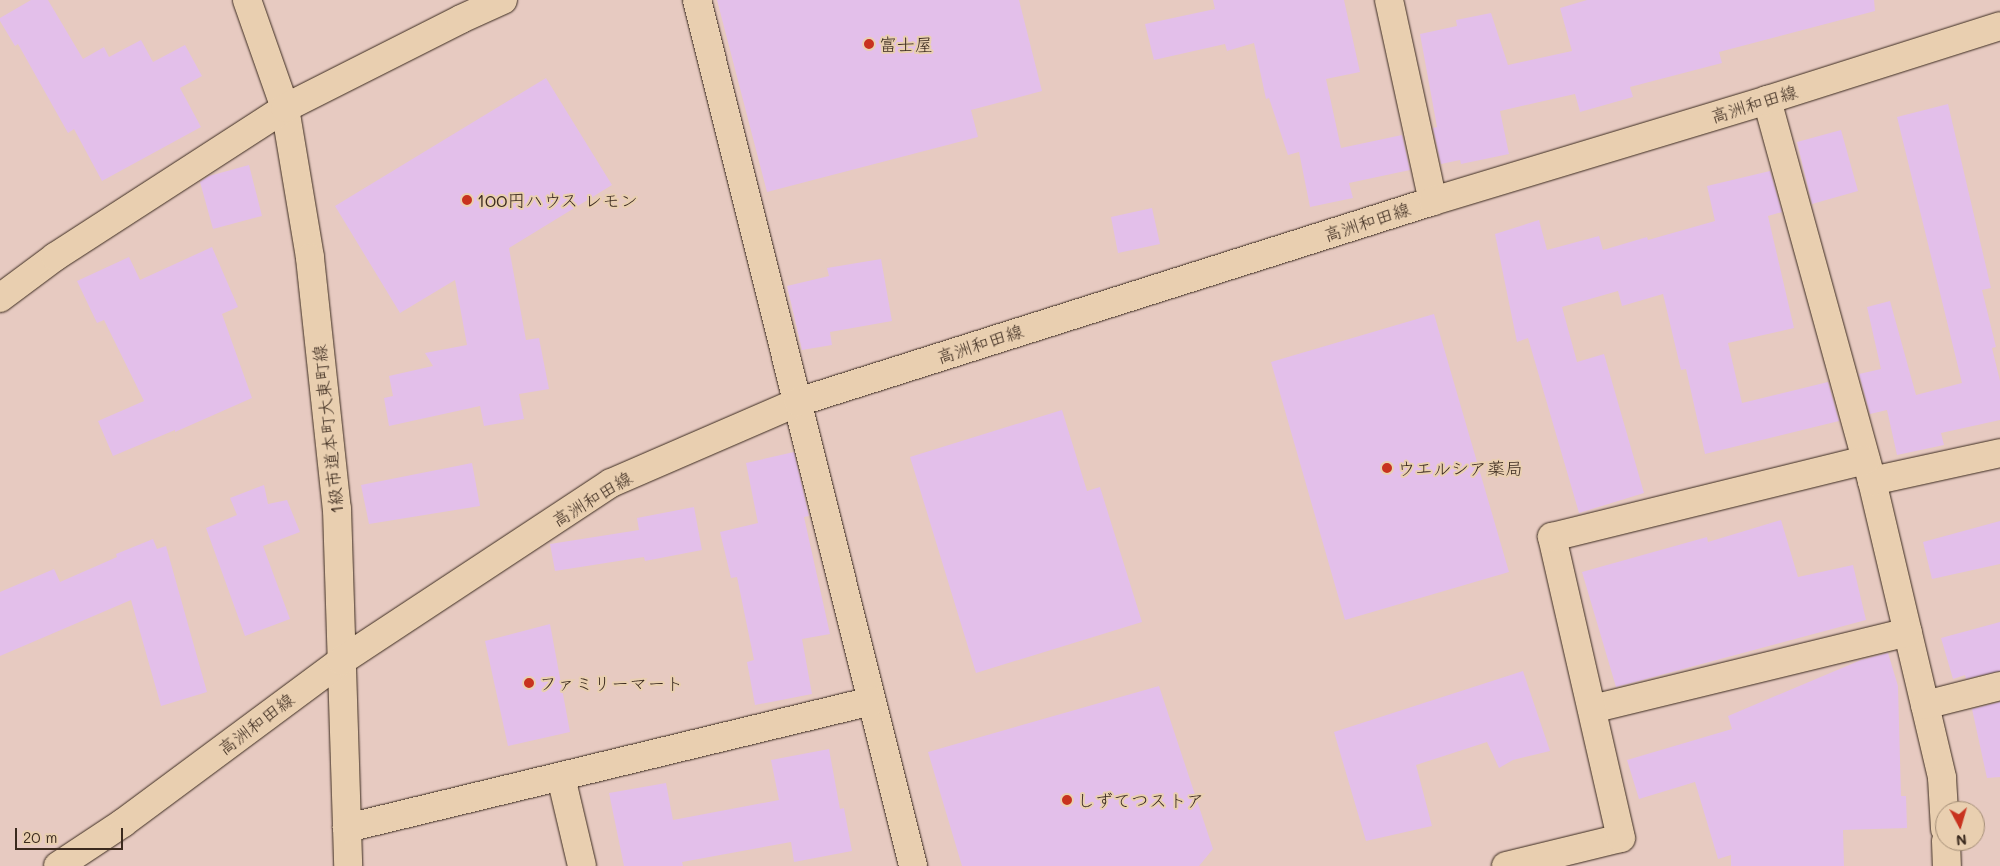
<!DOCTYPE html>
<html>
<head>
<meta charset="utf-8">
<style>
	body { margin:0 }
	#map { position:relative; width:2000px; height:866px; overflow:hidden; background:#e7cac1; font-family:Mali,"Klee One",sans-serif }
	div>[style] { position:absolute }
	.building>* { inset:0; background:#e3bfea }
	.roads { filter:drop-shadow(0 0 1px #3b2a1e) drop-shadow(0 0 1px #3b2a1e) }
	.minor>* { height:28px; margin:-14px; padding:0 14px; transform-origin:14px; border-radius:14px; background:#e9cfb0 }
	.major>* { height:28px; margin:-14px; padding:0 14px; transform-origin:14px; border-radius:14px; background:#e9cfb0 }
	.dots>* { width:14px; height:14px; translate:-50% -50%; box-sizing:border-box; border:2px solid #e9cfb0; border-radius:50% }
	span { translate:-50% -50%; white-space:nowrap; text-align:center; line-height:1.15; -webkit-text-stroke:4px #e9cfb0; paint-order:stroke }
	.poi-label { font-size:18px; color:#3b2a1e }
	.left { translate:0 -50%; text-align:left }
	.street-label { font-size:18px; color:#3b2a1e }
	.north { position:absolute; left:1935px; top:801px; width:50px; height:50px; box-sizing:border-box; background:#e9cfb0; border:1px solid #a38d76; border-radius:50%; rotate:174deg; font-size:14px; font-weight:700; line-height:20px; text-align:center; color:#3b2a1e }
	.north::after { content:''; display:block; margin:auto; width:18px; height:22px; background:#c8321e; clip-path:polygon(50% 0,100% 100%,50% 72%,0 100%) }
	.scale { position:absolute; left:15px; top:828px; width:108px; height:22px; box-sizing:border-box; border:2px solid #3b2a1e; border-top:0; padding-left:6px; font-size:15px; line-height:18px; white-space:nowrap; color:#3b2a1e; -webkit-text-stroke:4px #e9cfb0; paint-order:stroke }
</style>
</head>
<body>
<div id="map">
	<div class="building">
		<i style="clip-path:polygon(31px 0,48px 0,83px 59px,104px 47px,109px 57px,141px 40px,153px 62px,185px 45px,202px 76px,180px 88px,201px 127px,102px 181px,74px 129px,68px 133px,18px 44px,15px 46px,0 21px,0 18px)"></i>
		<i style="clip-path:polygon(717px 0,1019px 0,1042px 91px,971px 110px,978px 137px,767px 192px)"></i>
		<i style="clip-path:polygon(1213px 0,1344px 0,1360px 72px,1326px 79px,1341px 148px,1402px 135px,1410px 170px,1349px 183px,1353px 198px,1310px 207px,1299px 152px,1288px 155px,1269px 98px,1266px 99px,1254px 43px,1227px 51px,1225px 44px,1154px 60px,1145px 24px,1215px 9px)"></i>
		<i style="clip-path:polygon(1587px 0,1874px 0,1875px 11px,1719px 52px,1722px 63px,1630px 87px,1633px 97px,1580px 112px,1575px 94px,1500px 111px,1509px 154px,1461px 164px,1460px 160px,1441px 164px,1433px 128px,1437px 127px,1420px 34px,1457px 26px,1456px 20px,1491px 13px,1508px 65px,1572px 51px,1560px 8px)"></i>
		<i style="clip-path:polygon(546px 78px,612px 185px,509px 248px,526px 340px,539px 338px,549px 389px,519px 394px,524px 419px,484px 426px,480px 406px,389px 426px,384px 398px,393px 396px,389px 376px,433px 366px,425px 353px,467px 345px,455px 280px,400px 313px,335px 206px)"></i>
		<i style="clip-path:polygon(1948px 104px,1991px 288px,1982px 290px,1996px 347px,1992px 348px,2000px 381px,2000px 420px,1941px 433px,1944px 445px,1897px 455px,1887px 410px,1870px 414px,1859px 374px,1881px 369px,1867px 307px,1890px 301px,1916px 395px,1962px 383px,1897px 117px)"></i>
		<i style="clip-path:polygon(1841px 130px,1858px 191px,1812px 204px,1797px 142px)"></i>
		<i style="clip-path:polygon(249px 165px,262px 216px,213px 229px,200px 182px,209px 176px)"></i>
		<i style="clip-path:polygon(1770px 171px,1782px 212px,1768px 216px,1794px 328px,1728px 343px,1742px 403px,1828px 382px,1839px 421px,1705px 454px,1686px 369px,1681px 370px,1663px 294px,1622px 306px,1618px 291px,1562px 307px,1577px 362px,1604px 354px,1644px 493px,1579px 513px,1528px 338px,1517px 342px,1495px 234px,1539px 220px,1547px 250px,1599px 236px,1603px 250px,1647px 237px,1648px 240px,1715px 221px,1707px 186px)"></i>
		<i style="clip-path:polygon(1152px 208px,1160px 244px,1118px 253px,1111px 217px)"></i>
		<i style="clip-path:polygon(212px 247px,238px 307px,222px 314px,252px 398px,175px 432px,175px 430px,113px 456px,98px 421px,144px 401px,104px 320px,97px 323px,77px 281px,129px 257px,140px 280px)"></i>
		<i style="clip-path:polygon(881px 259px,892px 321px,830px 332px,832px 345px,802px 350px,787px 286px,829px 276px,827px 268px)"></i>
		<i style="clip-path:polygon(1434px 314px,1509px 572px,1345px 620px,1271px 362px)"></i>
		<i style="clip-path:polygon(1062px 410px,1087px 491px,1100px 487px,1142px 622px,976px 673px,910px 457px)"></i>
		<i style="clip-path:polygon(794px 452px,809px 516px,804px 517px,830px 634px,802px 639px,812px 694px,755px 705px,747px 662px,754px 660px,737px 577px,731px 578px,720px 532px,758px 523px,746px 463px)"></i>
		<i style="clip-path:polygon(472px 463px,480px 506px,369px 524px,361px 485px)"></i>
		<i style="clip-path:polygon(264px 485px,268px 504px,287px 500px,300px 532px,263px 546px,290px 619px,245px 636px,206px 528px,237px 515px,230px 498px)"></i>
		<i style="clip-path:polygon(694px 507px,702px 550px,645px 561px,644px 557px,555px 571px,550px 544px,639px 530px,637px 518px)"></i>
		<i style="clip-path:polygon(1781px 520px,1798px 577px,1853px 565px,1866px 620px,1616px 687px,1582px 572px,1707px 537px,1708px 542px)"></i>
		<i style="clip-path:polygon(2000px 521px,2000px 564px,1932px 579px,1923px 542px)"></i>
		<i style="clip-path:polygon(153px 539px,157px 549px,166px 546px,207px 692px,161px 706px,131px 600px,0 656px,0 592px,54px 569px,60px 582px,117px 557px,116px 554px)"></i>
		<i style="clip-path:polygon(2000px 622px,2000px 671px,1966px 679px,1965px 675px,1953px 679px,1941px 638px)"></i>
		<i style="clip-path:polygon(550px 624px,570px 732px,508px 746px,485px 641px)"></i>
		<i style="clip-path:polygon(1888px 653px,1898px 686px,1901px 796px,1906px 796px,1907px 828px,1843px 830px,1844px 866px,1731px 866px,1731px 855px,1718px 859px,1695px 782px,1639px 799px,1627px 760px,1732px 729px,1728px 716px,1861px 660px)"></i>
		<i style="clip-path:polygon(1523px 671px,1550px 751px,1513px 760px,1499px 768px,1487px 742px,1416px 765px,1432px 826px,1366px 841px,1334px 732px)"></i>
		<i style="clip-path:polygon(1159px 686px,1213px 849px,1199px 866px,962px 866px,928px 752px)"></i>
		<i style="clip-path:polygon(2000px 702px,2000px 777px,1987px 778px,1972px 709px)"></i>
		<i style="clip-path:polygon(829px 749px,840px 809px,844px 808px,852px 851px,794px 862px,791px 842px,682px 862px,683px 866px,624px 866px,609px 793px,666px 783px,673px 820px,779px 800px,771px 760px)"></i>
	</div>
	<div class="roads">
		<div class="minor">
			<i style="left:247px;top:0;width:114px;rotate:70.6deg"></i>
			<i style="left:285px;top:108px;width:152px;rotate:80.5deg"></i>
			<i style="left:310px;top:258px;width:252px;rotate:83.9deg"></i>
			<i style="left:337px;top:509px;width:357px;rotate:88.2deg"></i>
			<i style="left:697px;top:0;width:893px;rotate:75.99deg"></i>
			<i style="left:1389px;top:0;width:206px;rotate:77.7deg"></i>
			<i style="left:1767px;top:100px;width:395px;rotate:74.6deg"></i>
			<i style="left:1872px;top:481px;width:305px;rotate:76.7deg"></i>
			<i style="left:1942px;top:778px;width:51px;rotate:86.6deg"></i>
			<i style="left:0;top:298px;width:69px;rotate:-36.7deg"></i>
			<i style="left:55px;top:257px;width:274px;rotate:-32.9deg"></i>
			<i style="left:285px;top:108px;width:197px;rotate:-26.8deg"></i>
			<i style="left:461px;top:19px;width:46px;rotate:-24.3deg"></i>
			<i style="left:1872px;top:481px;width:131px;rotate:-12.3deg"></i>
			<i style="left:1925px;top:705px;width:77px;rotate:-14.2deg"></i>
			<i style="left:1592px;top:709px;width:325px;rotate:-13.7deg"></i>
			<i style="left:561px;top:777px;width:91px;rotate:76.7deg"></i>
			<i style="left:347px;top:828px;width:540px;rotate:-13.6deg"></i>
			<i style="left:1946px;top:841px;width:25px;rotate:88deg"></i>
			<i style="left:1506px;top:866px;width:118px;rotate:-13.7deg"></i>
			<i style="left:1621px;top:838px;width:309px;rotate:-102.9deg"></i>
			<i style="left:1552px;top:537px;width:323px;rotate:-13.8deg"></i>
		</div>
		<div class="major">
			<i style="left:58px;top:866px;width:78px;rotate:-33.5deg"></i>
			<i style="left:123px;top:823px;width:272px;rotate:-36.6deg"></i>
			<i style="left:341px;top:661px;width:323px;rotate:-33.4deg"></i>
			<i style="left:611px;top:483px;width:204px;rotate:-23.4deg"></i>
			<i style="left:798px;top:402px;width:666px;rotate:-17.56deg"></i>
			<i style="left:1433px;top:201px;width:349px;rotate:-16.8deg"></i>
			<i style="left:1767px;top:100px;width:244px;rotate:-17.6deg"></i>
		</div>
	</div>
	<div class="dots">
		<i style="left:869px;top:44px;background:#c8321e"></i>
		<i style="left:467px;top:200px;background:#c8321e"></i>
		<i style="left:1387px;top:468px;background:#c8321e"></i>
		<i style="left:529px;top:683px;background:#c8321e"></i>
		<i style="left:1067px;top:800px;background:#c8321e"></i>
	</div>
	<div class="poi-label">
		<span class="left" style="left:879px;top:44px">富士屋</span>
		<span class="left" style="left:477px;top:200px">100円ハウス レモン</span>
		<span class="left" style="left:1397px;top:468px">ウエルシア薬局</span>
		<span class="left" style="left:539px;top:683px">ファミリーマート</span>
		<span class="left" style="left:1077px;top:800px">しずてつストア</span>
	</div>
	<div class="street-label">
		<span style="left:1754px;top:104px;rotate:-17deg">高洲和田線</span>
		<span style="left:1367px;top:222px;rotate:-18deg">高洲和田線</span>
		<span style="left:980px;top:344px;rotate:-18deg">高洲和田線</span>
		<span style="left:328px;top:429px;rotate:-96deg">1級市道本町大東町線</span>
		<span style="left:592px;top:499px;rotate:-31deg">高洲和田線</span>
		<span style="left:256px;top:724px;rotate:-37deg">高洲和田線</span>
	</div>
	<div class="north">N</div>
	<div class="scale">20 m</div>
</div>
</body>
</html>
